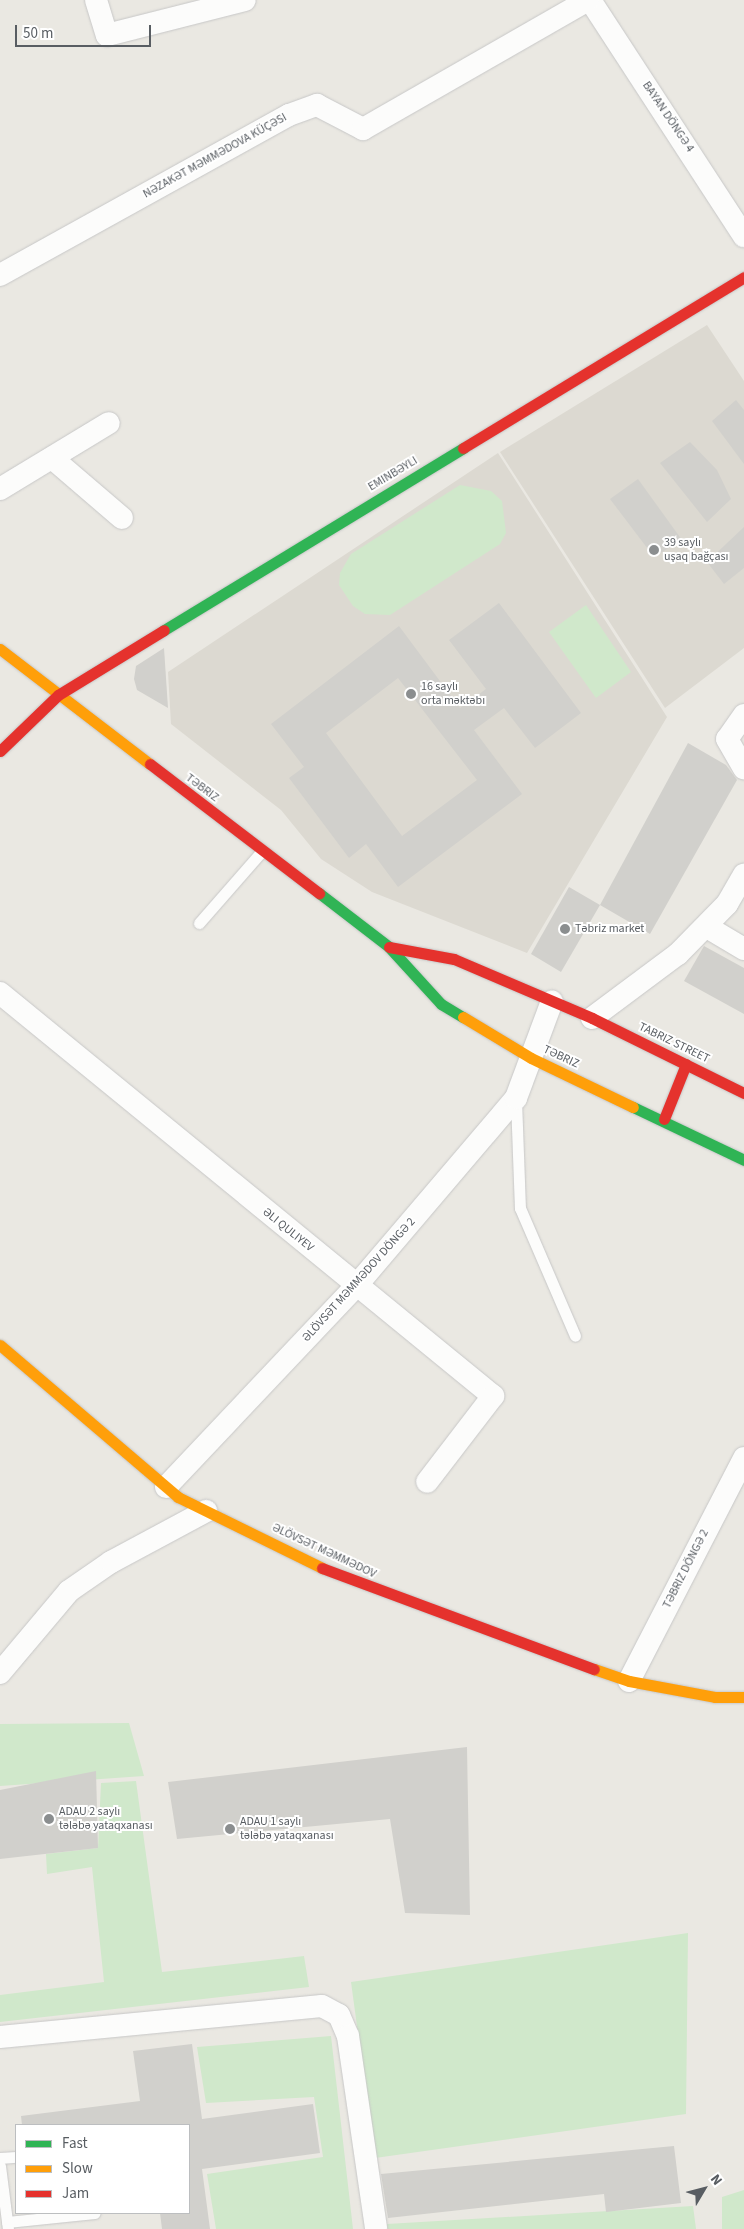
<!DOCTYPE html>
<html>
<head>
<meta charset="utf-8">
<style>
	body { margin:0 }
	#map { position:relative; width:744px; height:2229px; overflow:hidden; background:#eae8e2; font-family:"Source Sans 3",sans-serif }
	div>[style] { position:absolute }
	.education>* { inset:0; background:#dcd9d1 }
	.green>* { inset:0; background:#d0e8cb }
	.building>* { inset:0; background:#d1d0cc }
	.roads { filter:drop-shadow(0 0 1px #c7c7c7) drop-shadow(0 0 1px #c7c7c7) }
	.lane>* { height:11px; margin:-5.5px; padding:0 5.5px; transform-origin:5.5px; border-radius:5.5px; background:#fcfcfb }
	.street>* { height:22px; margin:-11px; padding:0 11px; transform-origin:11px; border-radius:11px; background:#fcfcfb }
	.fast>* { height:11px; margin:-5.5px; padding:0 5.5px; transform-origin:5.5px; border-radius:5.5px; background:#30b455 }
	.slow>* { height:11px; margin:-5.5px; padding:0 5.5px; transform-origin:5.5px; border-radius:5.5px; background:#ff9f0a }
	.jam>* { height:11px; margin:-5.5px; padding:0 5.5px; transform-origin:5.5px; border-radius:5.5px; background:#e5322d }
	.dots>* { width:14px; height:14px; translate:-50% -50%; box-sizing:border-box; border:2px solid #fff; border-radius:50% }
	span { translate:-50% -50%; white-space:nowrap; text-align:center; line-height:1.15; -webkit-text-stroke:4px #fff; paint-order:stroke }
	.street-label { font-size:12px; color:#585d62 }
	.poi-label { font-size:12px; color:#585d62 }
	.left { translate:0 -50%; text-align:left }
	.legend { position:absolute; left:15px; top:2124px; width:175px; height:90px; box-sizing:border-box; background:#fff; border:1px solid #bcbec0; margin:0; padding:6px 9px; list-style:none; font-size:15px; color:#585d62 }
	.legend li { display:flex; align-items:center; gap:10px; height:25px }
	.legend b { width:25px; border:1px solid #bcbec0 }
	.north { position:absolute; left:679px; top:2164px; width:50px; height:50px; -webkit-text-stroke:4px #fff; paint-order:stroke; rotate:53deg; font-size:14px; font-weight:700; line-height:20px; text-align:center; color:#585d62 }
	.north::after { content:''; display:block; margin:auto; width:18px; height:22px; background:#585d62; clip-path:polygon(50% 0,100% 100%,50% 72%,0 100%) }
	.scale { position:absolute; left:15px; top:25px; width:136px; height:22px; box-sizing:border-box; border:2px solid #585d62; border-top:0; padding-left:6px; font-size:15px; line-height:18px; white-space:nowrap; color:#585d62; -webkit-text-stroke:4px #fff; paint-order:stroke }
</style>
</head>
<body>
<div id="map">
	<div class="education">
		<i style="clip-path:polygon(707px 325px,744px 381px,744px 648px,665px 708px,500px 452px)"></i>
		<i style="clip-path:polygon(498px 453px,667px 717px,527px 953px,372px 892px,321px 859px,281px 810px,171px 724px,168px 672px)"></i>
	</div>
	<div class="green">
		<i style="clip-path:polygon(460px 485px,491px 491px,502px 501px,506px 533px,500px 544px,390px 615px,365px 614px,353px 606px,339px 585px,340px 573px,351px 554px)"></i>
		<i style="clip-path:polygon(586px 605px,631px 672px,596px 698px,549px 632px)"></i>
		<i style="clip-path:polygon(129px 1723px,144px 1776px,0 1786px,0 1724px)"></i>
		<i style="clip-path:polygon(136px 1781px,162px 1972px,304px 1956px,309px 1987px,0 2022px,0 1995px,104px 1982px,92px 1867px,47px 1874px,46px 1854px,98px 1848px,101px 1783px)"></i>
		<i style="clip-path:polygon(688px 1933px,686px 2114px,375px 2158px,351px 1982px)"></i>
		<i style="clip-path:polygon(331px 2036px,353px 2229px,216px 2229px,207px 2174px,323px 2157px,314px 2097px,206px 2103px,197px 2047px)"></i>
		<i style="clip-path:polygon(744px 2190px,744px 2229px,722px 2229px,722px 2197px)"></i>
		<i style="clip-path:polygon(693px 2206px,696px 2229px,387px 2229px,387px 2224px)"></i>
	</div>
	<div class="building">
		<i style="clip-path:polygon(736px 400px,744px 410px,744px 464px,712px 421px)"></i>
		<i style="clip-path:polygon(690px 442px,717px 470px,731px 499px,707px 522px,660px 463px)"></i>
		<i style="clip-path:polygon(638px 479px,682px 540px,654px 557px,610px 499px)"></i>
		<i style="clip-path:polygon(744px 527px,744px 568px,724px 584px,707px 562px)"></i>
		<i style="clip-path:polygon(evenodd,499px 603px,581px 713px,535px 748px,504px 708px,474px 730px,522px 794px,398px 887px,366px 844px,349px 858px,289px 778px,304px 767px,271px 724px,399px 626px,460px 708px,486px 689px,449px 640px,499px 603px,398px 678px,477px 780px,402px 836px,326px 733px,398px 678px)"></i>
		<i style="clip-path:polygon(164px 648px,168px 708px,137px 690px,134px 679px,136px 666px)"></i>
		<i style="clip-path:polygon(688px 743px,726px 765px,737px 780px,650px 934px,600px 905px)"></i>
		<i style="clip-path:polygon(569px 887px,600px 905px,561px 972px,531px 954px)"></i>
		<i style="clip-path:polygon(704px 946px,744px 968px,744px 1014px,684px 981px)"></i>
		<i style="clip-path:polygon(467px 1747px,470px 1915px,405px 1913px,390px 1819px,177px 1839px,168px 1782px)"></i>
		<i style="clip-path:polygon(96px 1771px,98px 1848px,0 1859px,0 1790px)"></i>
		<i style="clip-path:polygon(192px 2044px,202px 2119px,313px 2104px,320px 2153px,202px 2169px,210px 2229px,162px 2229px,160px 2213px,189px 2213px,189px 2125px,22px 2125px,21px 2116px,140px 2101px,133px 2051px)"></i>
		<i style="clip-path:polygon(674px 2146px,681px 2203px,606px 2212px,604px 2194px,388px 2218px,381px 2174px)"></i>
	</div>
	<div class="roads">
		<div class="lane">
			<i style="left:199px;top:923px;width:96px;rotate:-48.8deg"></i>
			<i style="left:516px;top:1100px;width:108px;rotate:87.9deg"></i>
			<i style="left:520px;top:1208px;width:139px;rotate:66.7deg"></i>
			<i style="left:0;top:2158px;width:16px;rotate:-4deg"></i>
			<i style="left:0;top:2166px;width:64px;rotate:82.8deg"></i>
			<i style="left:7px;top:2222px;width:88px;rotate:-5.8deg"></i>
		</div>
		<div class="street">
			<i style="left:96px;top:0;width:37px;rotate:73deg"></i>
			<i style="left:107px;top:35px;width:142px;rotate:-14.2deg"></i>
			<i style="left:590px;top:0;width:282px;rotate:56.9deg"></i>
			<i style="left:0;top:275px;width:330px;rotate:-29deg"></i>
			<i style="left:289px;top:115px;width:30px;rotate:-20deg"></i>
			<i style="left:317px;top:105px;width:52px;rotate:27.6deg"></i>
			<i style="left:363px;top:129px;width:259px;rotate:-29.8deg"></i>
			<i style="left:52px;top:458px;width:92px;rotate:40.6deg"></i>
			<i style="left:0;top:489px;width:127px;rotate:-31.2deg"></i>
			<i style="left:744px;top:715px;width:29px;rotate:125deg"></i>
			<i style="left:727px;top:739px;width:34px;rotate:60deg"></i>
			<i style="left:707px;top:927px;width:43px;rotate:30.7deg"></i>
			<i style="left:0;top:993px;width:637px;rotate:39.26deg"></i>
			<i style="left:493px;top:1396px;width:108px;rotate:127.5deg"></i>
			<i style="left:592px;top:1018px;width:107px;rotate:-36.7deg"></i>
			<i style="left:678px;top:954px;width:70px;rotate:-45.6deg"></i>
			<i style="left:727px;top:904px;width:34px;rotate:-60deg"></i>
			<i style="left:166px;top:1487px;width:277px;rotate:-46.6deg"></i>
			<i style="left:356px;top:1286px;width:247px;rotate:-49.6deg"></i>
			<i style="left:516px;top:1098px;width:103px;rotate:-69.6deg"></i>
			<i style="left:0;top:1673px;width:107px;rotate:-49.9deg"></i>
			<i style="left:69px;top:1591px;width:51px;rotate:-34.6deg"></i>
			<i style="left:111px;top:1562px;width:108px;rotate:-28.2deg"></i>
			<i style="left:629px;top:1681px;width:251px;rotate:-62.7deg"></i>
			<i style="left:0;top:2037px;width:323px;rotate:-5.5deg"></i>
			<i style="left:322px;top:2006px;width:19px;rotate:28deg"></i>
			<i style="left:339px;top:2015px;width:23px;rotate:67deg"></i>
			<i style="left:348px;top:2036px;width:195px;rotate:81.7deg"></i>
		</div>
		<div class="fast">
			<i style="left:164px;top:630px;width:350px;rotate:-31.3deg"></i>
			<i style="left:319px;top:893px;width:88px;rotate:37.6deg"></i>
			<i style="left:389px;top:947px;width:77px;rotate:47.6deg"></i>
			<i style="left:441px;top:1004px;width:26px;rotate:31deg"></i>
			<i style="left:633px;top:1107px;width:123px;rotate:25.5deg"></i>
		</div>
		<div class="slow">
			<i style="left:0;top:649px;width:189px;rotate:37.5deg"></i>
			<i style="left:463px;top:1017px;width:79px;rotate:31.1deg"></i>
			<i style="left:531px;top:1058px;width:113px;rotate:25.7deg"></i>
			<i style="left:0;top:1345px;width:234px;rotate:40.5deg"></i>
			<i style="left:178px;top:1497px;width:161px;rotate:26.2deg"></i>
			<i style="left:594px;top:1669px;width:37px;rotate:19deg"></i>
			<i style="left:629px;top:1681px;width:87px;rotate:10.5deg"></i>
			<i style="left:715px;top:1697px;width:29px"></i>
		</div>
		<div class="jam">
			<i style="left:463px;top:448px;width:329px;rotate:-31.3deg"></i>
			<i style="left:0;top:751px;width:81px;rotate:-44deg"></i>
			<i style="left:58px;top:695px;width:124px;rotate:-31.5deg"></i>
			<i style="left:150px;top:764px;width:213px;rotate:37.4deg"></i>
			<i style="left:389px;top:947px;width:66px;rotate:10.5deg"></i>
			<i style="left:454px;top:959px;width:150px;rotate:23.1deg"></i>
			<i style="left:592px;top:1018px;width:169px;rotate:26.3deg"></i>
			<i style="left:664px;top:1119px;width:59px;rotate:-68.2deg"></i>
			<i style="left:322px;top:1568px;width:290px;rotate:20.4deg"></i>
		</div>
	</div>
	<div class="dots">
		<i style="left:654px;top:550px;background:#8b8e8f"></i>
		<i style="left:411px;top:694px;background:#8b8e8f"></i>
		<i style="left:565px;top:929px;background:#8b8e8f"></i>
		<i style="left:49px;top:1819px;background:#8b8e8f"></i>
		<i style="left:230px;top:1829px;background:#8b8e8f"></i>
	</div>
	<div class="street-label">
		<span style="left:668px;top:117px;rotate:56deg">BAYAN DÖNGƏ 4</span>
		<span style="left:215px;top:156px;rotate:-29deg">NƏZAKƏT MƏMMƏDOVA KÜÇƏSI</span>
		<span style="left:393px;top:474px;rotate:-31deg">EMINBƏYLI</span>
		<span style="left:202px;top:788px;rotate:37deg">TƏBRIZ</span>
		<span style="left:674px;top:1043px;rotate:26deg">TABRIZ STREET</span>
		<span style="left:561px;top:1057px;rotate:25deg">TƏBRIZ</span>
		<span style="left:288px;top:1230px;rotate:39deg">ƏLI QULIYEV</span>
		<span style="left:359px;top:1280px;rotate:-48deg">ƏLÖVSƏT MƏMMƏDOV DÖNGƏ 2</span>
		<span style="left:324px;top:1551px;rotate:25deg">ƏLÖVSƏT MƏMMƏDOV</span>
		<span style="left:686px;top:1569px;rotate:-63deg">TƏBRIZ DÖNGƏ 2</span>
	</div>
	<div class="poi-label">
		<span class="left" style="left:664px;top:550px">39 saylı<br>uşaq bağçası</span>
		<span class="left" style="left:421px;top:694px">16 saylı<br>orta məktəbı</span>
		<span class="left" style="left:575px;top:929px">Təbriz market</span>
		<span class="left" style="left:59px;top:1819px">ADAU 2 saylı<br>tələbə yataqxanası</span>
		<span class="left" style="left:240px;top:1829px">ADAU 1 saylı<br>tələbə yataqxanası</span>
	</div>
	<ul class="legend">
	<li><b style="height:6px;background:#30b455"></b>Fast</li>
	<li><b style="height:6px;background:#ff9f0a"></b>Slow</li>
	<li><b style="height:6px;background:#e5322d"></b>Jam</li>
	</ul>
	<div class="north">N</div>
	<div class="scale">50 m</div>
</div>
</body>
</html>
